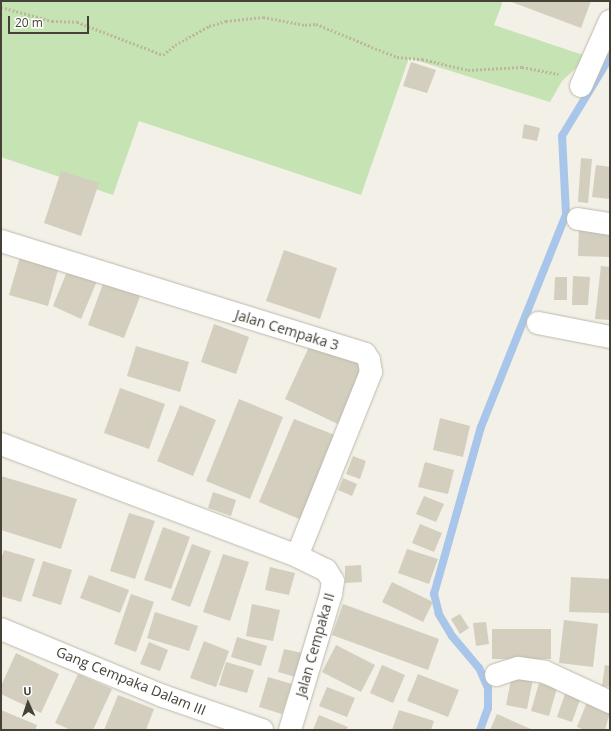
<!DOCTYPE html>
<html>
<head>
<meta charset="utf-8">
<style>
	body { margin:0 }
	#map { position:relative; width:611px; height:731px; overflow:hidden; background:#f2f0e7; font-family:"Open Sans",sans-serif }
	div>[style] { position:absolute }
	.green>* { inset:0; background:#c6e3b3 }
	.stream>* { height:8px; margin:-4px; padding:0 4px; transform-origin:4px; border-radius:4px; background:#a8c5ea }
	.building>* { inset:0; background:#d3cebe }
	.path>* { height:2.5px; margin-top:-1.25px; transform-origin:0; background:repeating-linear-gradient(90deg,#bdb79d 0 2px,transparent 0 4px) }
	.roads { filter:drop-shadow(0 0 1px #bdb9ab) drop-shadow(0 0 1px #bdb9ab) }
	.street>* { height:22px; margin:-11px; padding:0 11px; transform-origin:11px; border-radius:11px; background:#fff }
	span { translate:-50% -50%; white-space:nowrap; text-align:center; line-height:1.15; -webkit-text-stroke:3px #fff; paint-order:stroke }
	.street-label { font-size:14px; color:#454137 }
	.frame { position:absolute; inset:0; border:2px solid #454137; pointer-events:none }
	.north { position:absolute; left:8px; top:683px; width:40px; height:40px; -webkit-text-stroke:3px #fff; paint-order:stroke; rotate:357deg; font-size:11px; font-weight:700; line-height:16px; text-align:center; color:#454137 }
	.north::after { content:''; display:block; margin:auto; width:14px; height:18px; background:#454137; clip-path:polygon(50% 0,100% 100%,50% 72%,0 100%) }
	.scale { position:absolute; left:8px; top:16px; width:81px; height:18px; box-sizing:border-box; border:2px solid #454137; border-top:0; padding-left:5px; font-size:12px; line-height:14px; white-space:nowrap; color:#454137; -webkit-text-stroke:3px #fff; paint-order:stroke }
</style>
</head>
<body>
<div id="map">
	<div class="green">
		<i style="clip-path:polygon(1px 1px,503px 1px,494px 25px,583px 55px,578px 66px,562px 81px,550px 102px,409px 58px,361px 195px,139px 121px,113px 195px,1px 157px)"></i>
	</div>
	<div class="stream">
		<i style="left:480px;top:730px;width:23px;rotate:-70deg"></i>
		<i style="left:488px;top:708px;width:20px;rotate:-90deg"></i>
		<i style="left:488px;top:688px;width:22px;rotate:-114deg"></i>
		<i style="left:479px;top:668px;width:42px;rotate:-130.2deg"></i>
		<i style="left:452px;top:636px;width:26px;rotate:-121deg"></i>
		<i style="left:439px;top:614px;width:21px;rotate:-104deg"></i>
		<i style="left:434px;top:594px;width:173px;rotate:-74.3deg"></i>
		<i style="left:481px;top:427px;width:229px;rotate:-68.2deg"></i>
		<i style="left:566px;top:214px;width:78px;rotate:-92.9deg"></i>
		<i style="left:562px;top:136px;width:92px;rotate:-58.7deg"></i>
	</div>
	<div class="building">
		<i style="clip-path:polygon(509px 1px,591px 1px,581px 28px)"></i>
		<i style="clip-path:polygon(411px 62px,436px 70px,427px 93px,403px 86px)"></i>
		<i style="clip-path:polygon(524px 124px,540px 128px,537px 141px,522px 138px)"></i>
		<i style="clip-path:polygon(581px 158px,592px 159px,588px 203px,578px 202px)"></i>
		<i style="clip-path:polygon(596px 165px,610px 167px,610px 199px,592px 197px)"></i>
		<i style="clip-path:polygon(61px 171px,99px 183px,81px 236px,44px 223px)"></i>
		<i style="clip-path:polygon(579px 227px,610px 229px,610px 257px,578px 256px)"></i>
		<i style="clip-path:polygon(284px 250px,337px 268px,320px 319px,266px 301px)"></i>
		<i style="clip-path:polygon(21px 253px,60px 263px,48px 306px,9px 295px)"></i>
		<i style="clip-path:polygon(601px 266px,610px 267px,610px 320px,595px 319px)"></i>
		<i style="clip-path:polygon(68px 269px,97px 281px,81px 319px,53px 306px)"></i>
		<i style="clip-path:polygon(573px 276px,590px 277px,588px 305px,572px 305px)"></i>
		<i style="clip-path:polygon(555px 277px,567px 277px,567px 300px,554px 300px)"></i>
		<i style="clip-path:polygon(104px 281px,141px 294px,124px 338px,88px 325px)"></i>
		<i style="clip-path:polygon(214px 324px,249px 337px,236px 374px,201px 362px)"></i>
		<i style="clip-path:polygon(313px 338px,366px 362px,338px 424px,285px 399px)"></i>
		<i style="clip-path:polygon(136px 346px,189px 362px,180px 392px,127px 376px)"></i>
		<i style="clip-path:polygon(120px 388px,165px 404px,149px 449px,104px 433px)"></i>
		<i style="clip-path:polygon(239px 399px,283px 417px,250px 499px,206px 481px)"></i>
		<i style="clip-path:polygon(180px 405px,216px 420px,193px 476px,157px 461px)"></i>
		<i style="clip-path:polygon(440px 418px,470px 426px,463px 457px,433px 450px)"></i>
		<i style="clip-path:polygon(294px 419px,340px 437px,304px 521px,259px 502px)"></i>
		<i style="clip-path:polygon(353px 456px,366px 461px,360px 479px,346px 474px)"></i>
		<i style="clip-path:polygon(425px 462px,454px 470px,448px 494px,418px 487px)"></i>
		<i style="clip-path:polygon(1px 476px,77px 499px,61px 549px,1px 530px)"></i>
		<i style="clip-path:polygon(343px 478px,357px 484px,352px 496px,338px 490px)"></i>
		<i style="clip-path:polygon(213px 492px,236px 500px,231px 516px,208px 508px)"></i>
		<i style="clip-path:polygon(424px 496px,444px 504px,436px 522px,416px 514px)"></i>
		<i style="clip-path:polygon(129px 513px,155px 521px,135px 579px,110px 571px)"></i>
		<i style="clip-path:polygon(420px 524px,442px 533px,434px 552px,412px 543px)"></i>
		<i style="clip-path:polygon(163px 527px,190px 537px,171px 589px,144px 580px)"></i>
		<i style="clip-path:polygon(192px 544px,211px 551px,190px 607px,171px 600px)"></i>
		<i style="clip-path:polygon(407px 549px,438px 559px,429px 584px,398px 573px)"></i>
		<i style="clip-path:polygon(4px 550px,35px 559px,21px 602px,1px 596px,1px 559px)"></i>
		<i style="clip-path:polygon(223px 554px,249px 562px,230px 621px,203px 612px)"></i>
		<i style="clip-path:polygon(43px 561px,72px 570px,61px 605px,32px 596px)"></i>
		<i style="clip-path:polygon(361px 565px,362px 582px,345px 583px,345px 566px)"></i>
		<i style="clip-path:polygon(270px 567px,295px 573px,289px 595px,265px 590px)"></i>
		<i style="clip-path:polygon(89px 575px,129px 590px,120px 613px,80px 598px)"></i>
		<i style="clip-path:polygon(571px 577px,610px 579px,609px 613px,569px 612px)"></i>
		<i style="clip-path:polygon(392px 582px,433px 602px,423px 622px,382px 602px)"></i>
		<i style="clip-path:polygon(131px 594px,154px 602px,136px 652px,114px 644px)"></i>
		<i style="clip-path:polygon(252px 604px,280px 610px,273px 641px,246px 636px)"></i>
		<i style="clip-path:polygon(343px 604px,439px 639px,428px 670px,332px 635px)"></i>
		<i style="clip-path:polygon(155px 612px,198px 626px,189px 651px,147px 638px)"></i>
		<i style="clip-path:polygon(460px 614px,469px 628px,460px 634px,451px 619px)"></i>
		<i style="clip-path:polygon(564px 620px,598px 624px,593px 667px,559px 663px)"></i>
		<i style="clip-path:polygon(486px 622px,489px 644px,476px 646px,473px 623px)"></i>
		<i style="clip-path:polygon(492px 629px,551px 629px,551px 659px,492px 659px)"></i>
		<i style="clip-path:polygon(237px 637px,267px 646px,261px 666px,231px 657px)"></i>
		<i style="clip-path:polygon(204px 641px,229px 651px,216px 687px,190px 678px)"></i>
		<i style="clip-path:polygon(149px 642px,168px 650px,160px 671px,140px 664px)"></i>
		<i style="clip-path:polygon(336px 645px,375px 665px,361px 692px,322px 672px)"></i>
		<i style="clip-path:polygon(284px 649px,302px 653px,296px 677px,278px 672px)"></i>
		<i style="clip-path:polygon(16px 653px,59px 674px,41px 713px,1px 694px,1px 686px)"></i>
		<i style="clip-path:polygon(226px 662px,254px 670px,247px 693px,219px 685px)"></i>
		<i style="clip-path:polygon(382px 665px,405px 675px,393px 703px,370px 693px)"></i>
		<i style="clip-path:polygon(605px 665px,610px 666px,610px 687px,602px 686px)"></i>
		<i style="clip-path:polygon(78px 674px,112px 689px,93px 730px,71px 730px,55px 723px)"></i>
		<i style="clip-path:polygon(418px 674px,459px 690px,448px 717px,407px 701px)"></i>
		<i style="clip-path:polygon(512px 675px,533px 679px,527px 709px,506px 705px)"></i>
		<i style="clip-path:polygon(268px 677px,292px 684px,282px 714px,259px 707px)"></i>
		<i style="clip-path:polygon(539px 683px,557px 688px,549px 716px,531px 711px)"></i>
		<i style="clip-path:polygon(327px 687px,355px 698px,347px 717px,319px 706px)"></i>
		<i style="clip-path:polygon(566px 691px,581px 697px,572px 722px,557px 717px)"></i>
		<i style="clip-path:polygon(118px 695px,154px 709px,146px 730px,104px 730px)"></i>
		<i style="clip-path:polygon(587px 702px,610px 712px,605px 730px,585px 730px,577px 727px)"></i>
		<i style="clip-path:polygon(1px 710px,37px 725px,35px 730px,1px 730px)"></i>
		<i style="clip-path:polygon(399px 710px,434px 721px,431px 730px,392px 730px)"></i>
		<i style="clip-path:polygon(497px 714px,533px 730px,490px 730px)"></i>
		<i style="clip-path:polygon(319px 715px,348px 727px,346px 730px,313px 730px)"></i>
	</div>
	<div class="path">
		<i style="left:1px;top:7px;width:53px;rotate:15.4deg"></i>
		<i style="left:52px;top:21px;width:25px;rotate:2deg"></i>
		<i style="left:77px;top:22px;width:92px;rotate:21deg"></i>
		<i style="left:163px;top:55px;width:16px;rotate:-40deg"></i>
		<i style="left:175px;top:45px;width:39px;rotate:-29deg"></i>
		<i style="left:209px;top:26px;width:18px;rotate:-16deg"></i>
		<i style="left:226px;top:21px;width:37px;rotate:-6deg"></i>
		<i style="left:263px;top:17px;width:43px;rotate:10.8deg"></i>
		<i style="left:305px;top:25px;width:11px;rotate:-5deg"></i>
		<i style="left:316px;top:24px;width:87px;rotate:22.2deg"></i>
		<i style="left:397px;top:57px;width:25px;rotate:5deg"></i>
		<i style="left:422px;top:59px;width:47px;rotate:13.4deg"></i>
		<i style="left:468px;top:70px;width:54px;rotate:-3.2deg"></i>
		<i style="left:522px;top:67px;width:37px;rotate:11deg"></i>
	</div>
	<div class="roads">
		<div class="street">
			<i style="left:581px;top:86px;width:71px;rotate:-66deg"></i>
			<i style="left:578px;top:219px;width:32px;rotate:9deg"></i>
			<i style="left:1px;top:241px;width:381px;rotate:17.2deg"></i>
			<i style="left:365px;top:354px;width:7px;rotate:56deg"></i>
			<i style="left:369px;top:360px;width:12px;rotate:81deg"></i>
			<i style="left:371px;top:372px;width:198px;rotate:111.9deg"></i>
			<i style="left:538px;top:323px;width:73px;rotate:11deg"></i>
			<i style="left:1px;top:444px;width:316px;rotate:20.7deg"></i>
			<i style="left:297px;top:556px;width:32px;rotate:26deg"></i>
			<i style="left:326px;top:570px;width:13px;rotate:58deg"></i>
			<i style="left:333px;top:581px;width:13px;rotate:99deg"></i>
			<i style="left:331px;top:594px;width:142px;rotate:106.8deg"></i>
			<i style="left:1px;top:629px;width:175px;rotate:22.5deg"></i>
			<i style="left:163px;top:696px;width:105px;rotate:19deg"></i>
			<i style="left:496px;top:675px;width:23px;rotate:-18deg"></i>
			<i style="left:518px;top:668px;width:27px;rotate:8deg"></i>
			<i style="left:545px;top:672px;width:72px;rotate:24.8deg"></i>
		</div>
	</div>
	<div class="street-label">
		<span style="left:287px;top:330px;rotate:17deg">Jalan Cempaka 3</span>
		<span style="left:315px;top:645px;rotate:-74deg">Jalan Cempaka II</span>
		<span style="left:131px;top:681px;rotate:22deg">Gang Cempaka Dalam III</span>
	</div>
	<div class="frame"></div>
	<div class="north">U</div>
	<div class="scale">20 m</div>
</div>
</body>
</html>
